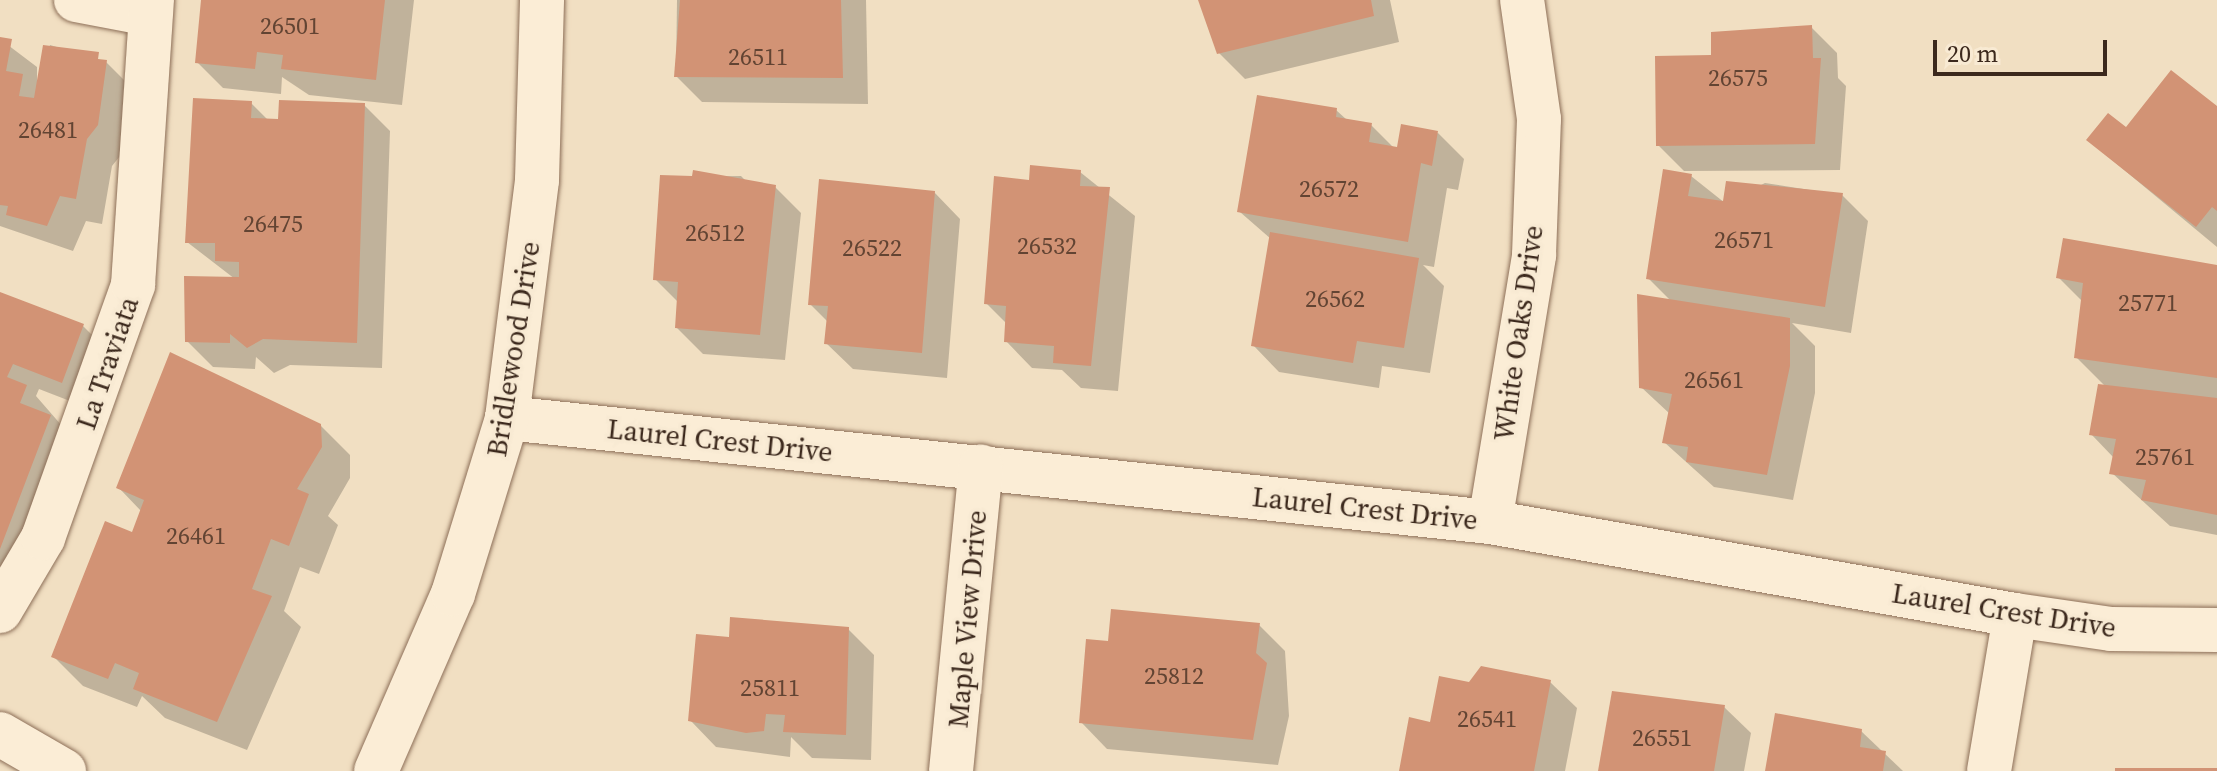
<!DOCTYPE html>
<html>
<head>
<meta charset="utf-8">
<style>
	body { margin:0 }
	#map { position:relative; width:2217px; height:771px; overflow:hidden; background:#f1dfc2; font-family:"Source Serif 4",serif }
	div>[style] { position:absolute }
	.shadow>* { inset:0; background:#0003 }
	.building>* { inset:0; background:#d29375 }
	.roads { filter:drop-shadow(0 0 2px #8d6f58) drop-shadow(0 0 2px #8d6f58) }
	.minor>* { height:44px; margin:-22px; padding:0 22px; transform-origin:22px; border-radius:22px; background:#fbedd6 }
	span { translate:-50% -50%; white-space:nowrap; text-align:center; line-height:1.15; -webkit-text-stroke:7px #f8ead3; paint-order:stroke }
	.number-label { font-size:24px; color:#624433 }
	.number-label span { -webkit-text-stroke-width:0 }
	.street-label { font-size:28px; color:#3c291d }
	.scale { position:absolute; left:1933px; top:40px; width:174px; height:36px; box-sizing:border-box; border:4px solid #3c291d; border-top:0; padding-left:10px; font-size:24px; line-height:28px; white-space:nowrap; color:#3c291d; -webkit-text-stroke:6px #f8ead3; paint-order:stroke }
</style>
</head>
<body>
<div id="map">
	<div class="shadow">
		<i style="clip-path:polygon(203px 0,414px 0,402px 105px,309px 95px,282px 77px,281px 94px,223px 88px,197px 62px)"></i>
		<i style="clip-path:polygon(677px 0,866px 0,868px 104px,702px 102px,676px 76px)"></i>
		<i style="clip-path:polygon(1202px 0,1390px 0,1399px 42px,1245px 79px,1219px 53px)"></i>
		<i style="clip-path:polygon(1811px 27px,1837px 53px,1838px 78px,1846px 86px,1840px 170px,1684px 171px,1658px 145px)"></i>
		<i style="clip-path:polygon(0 39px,37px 67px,37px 91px,50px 45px,106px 62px,132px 88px,124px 151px,112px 166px,102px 224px,86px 221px,73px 251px,0 226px)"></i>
		<i style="clip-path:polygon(251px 103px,269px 121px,364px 105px,390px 131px,382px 368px,290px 365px,274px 373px,256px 357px,255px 369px,213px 367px,187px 341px,235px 279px,187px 242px)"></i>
		<i style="clip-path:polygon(2217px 109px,2217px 247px,2088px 140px)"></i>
		<i style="clip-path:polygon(1336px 110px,1347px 120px,1371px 125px,1395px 149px,1438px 133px,1464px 159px,1458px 190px,1447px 188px,1434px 267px,1423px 265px,1444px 286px,1430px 373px,1382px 366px,1379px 388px,1279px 372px,1253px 345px,1271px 239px,1240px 212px)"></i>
		<i style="clip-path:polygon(1080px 172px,1135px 216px,1118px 391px,1081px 388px,1062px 370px,1032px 368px,1006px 341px,1007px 324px,986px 303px,1031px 182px)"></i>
		<i style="clip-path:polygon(741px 176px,750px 185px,775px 187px,801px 213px,785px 360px,703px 354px,677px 328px,679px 303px,655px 279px,662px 177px)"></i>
		<i style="clip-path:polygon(1691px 176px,1725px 203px,1765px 183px,1842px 195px,1868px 221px,1851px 333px,1792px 323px,1815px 346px,1815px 393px,1793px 500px,1714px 487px,1664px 442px,1670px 414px,1641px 387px,1639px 296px,1671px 301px,1649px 279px)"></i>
		<i style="clip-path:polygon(934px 192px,960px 219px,947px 378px,853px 369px,826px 343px,828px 322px,810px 304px)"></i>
		<i style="clip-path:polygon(2217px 267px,2217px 535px,2170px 526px,2112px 473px,2114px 458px,2091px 434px,2106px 387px,2077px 358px,2083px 302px,2058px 277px)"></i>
		<i style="clip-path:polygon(0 294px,83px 326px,109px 352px,88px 408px,39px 389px,36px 396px,76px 442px,26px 576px,0 566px)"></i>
		<i style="clip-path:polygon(320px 425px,350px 455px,350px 478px,328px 516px,338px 525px,319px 574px,300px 567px,284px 611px,301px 627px,247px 750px,165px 718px,142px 696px,137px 707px,83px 686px,53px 656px,133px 535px,142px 512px,119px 488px)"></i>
		<i style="clip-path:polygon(1259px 625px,1285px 651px,1289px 716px,1278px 765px,1107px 749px,1081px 722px,1110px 644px)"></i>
		<i style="clip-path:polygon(848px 629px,874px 655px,871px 760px,812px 758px,791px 737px,790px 757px,716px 747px,690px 720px,730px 639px)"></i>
		<i style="clip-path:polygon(1550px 682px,1577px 708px,1565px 771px,1401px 771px,1469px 684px)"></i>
		<i style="clip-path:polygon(1724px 707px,1751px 733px,1744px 771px,1600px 771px)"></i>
		<i style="clip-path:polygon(1861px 731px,1903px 771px,1767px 771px)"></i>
	</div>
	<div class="building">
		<i style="clip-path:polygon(201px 0,385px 0,376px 80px,281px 69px,283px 55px,257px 52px,255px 69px,195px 63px)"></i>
		<i style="clip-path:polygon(680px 0,841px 0,843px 78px,674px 77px)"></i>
		<i style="clip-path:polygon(1198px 0,1371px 0,1374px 16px,1217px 54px)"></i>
		<i style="clip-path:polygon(1812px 25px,1813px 58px,1821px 58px,1815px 144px,1656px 146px,1655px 56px,1711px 55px,1711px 32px)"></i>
		<i style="clip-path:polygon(0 37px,12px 39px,6px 71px,23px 74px,19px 96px,34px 98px,43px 45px,99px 52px,98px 59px,107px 60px,98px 125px,87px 139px,76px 199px,60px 196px,47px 226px,6px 215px,8px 206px,0 205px)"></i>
		<i style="clip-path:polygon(2171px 70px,2217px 106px,2217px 211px,2212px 207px,2196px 227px,2086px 140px,2108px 113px,2126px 127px)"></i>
		<i style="clip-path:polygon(1257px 95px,1337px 108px,1336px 117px,1372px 123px,1369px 142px,1397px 147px,1401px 124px,1438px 131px,1432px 166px,1421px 163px,1408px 242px,1237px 212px)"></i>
		<i style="clip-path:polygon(193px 98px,252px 101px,251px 118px,278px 119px,279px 100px,365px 103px,357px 343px,263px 339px,247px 348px,230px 334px,230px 343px,185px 342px,184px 276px,239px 277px,239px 262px,215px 261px,215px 243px,185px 243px)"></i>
		<i style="clip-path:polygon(1030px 165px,1081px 170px,1080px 186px,1110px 187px,1091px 366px,1053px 363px,1054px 346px,1004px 342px,1006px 306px,984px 304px,994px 176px,1029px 180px)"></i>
		<i style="clip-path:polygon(1663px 169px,1692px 174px,1688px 196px,1723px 201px,1726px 181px,1843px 193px,1825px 307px,1646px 279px)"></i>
		<i style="clip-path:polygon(693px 170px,776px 185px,760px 335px,675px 328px,678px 282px,653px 280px,660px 175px,692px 176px)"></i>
		<i style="clip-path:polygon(819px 179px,935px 191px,922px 353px,824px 344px,828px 306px,808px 305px)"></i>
		<i style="clip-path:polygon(1270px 232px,1419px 258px,1404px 348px,1357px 341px,1353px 363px,1251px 346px)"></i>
		<i style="clip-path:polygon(2063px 238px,2217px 265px,2217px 378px,2074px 358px,2083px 283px,2056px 278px)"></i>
		<i style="clip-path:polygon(0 292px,84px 324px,62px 383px,13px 364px,7px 377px,27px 385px,20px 403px,51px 415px,0 549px)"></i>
		<i style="clip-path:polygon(1637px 294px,1790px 318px,1790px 366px,1767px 475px,1686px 462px,1688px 447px,1662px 443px,1672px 394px,1639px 388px)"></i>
		<i style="clip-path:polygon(170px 352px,321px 424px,322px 447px,297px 489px,309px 494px,289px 546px,271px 539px,252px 589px,272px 596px,217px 722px,133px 689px,139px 673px,115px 663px,108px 679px,51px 657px,105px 521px,132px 532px,144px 500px,116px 488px)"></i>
		<i style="clip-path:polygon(2098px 384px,2217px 398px,2217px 515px,2141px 500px,2146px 480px,2109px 474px,2116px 439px,2089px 435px)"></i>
		<i style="clip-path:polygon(1111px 609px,1260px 623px,1256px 653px,1267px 663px,1253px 740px,1079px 723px,1086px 639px,1108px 641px)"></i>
		<i style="clip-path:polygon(730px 617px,849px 627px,846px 735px,783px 732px,785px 715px,766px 714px,764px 731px,746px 733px,688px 721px,696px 634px,729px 637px)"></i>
		<i style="clip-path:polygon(1481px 666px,1551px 680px,1534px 771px,1399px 771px,1409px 717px,1430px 722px,1439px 676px,1469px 682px)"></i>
		<i style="clip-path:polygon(1612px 691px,1725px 705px,1714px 771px,1598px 771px)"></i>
		<i style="clip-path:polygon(1775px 713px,1862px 729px,1860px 747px,1886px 751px,1883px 771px,1765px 771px)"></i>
		<i style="clip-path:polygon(2115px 768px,2217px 768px,2217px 771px,2115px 771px)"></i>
	</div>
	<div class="roads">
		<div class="minor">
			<i style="left:76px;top:0;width:75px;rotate:10.7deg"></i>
			<i style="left:507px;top:418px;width:988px;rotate:6.04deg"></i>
			<i style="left:1490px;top:522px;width:533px;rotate:10.05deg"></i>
			<i style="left:2015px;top:615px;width:97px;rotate:8.3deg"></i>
			<i style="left:2111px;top:629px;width:106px;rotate:0.5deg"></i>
			<i style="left:1490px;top:522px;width:271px;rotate:-80.6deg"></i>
			<i style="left:1534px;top:255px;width:136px;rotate:-87.9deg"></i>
			<i style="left:1539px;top:119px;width:120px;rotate:-98.1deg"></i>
			<i style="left:0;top:611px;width:85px;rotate:-59.5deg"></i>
			<i style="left:43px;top:538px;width:269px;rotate:-70.4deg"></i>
			<i style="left:133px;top:285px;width:286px;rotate:-86.2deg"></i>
			<i style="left:0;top:734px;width:74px;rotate:30deg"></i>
			<i style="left:376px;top:771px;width:193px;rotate:-66.5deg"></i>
			<i style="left:453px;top:594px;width:184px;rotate:-72.9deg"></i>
			<i style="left:507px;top:418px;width:240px;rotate:-82.8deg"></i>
			<i style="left:537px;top:180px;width:180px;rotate:-88.4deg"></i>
			<i style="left:951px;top:771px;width:306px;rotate:-84.4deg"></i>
			<i style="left:1989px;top:771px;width:158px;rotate:-80.5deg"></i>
		</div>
	</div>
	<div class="number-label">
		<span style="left:290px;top:26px">26501</span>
		<span style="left:758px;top:57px">26511</span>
		<span style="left:1738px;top:78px">26575</span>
		<span style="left:48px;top:130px">26481</span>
		<span style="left:1329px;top:189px">26572</span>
		<span style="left:273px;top:224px">26475</span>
		<span style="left:715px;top:233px">26512</span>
		<span style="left:1744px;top:240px">26571</span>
		<span style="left:1047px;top:246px">26532</span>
		<span style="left:872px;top:248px">26522</span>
		<span style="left:1335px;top:299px">26562</span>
		<span style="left:2148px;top:303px">25771</span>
		<span style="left:1714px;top:380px">26561</span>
		<span style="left:2165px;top:457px">25761</span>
		<span style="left:196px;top:536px">26461</span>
		<span style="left:1174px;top:676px">25812</span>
		<span style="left:770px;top:688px">25811</span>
		<span style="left:1487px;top:719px">26541</span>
		<span style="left:1662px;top:738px">26551</span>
	</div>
	<div class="street-label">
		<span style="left:1518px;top:333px;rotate:-82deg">White Oaks Drive</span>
		<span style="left:513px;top:349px;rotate:-81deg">Bridlewood Drive</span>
		<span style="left:107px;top:363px;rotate:-71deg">La Traviata</span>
		<span style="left:720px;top:440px;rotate:6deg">Laurel Crest Drive</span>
		<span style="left:1365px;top:508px;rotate:6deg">Laurel Crest Drive</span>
		<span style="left:2004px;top:610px;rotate:9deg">Laurel Crest Drive</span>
		<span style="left:967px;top:619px;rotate:-85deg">Maple View Drive</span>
	</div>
	<div class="scale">20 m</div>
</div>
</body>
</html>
